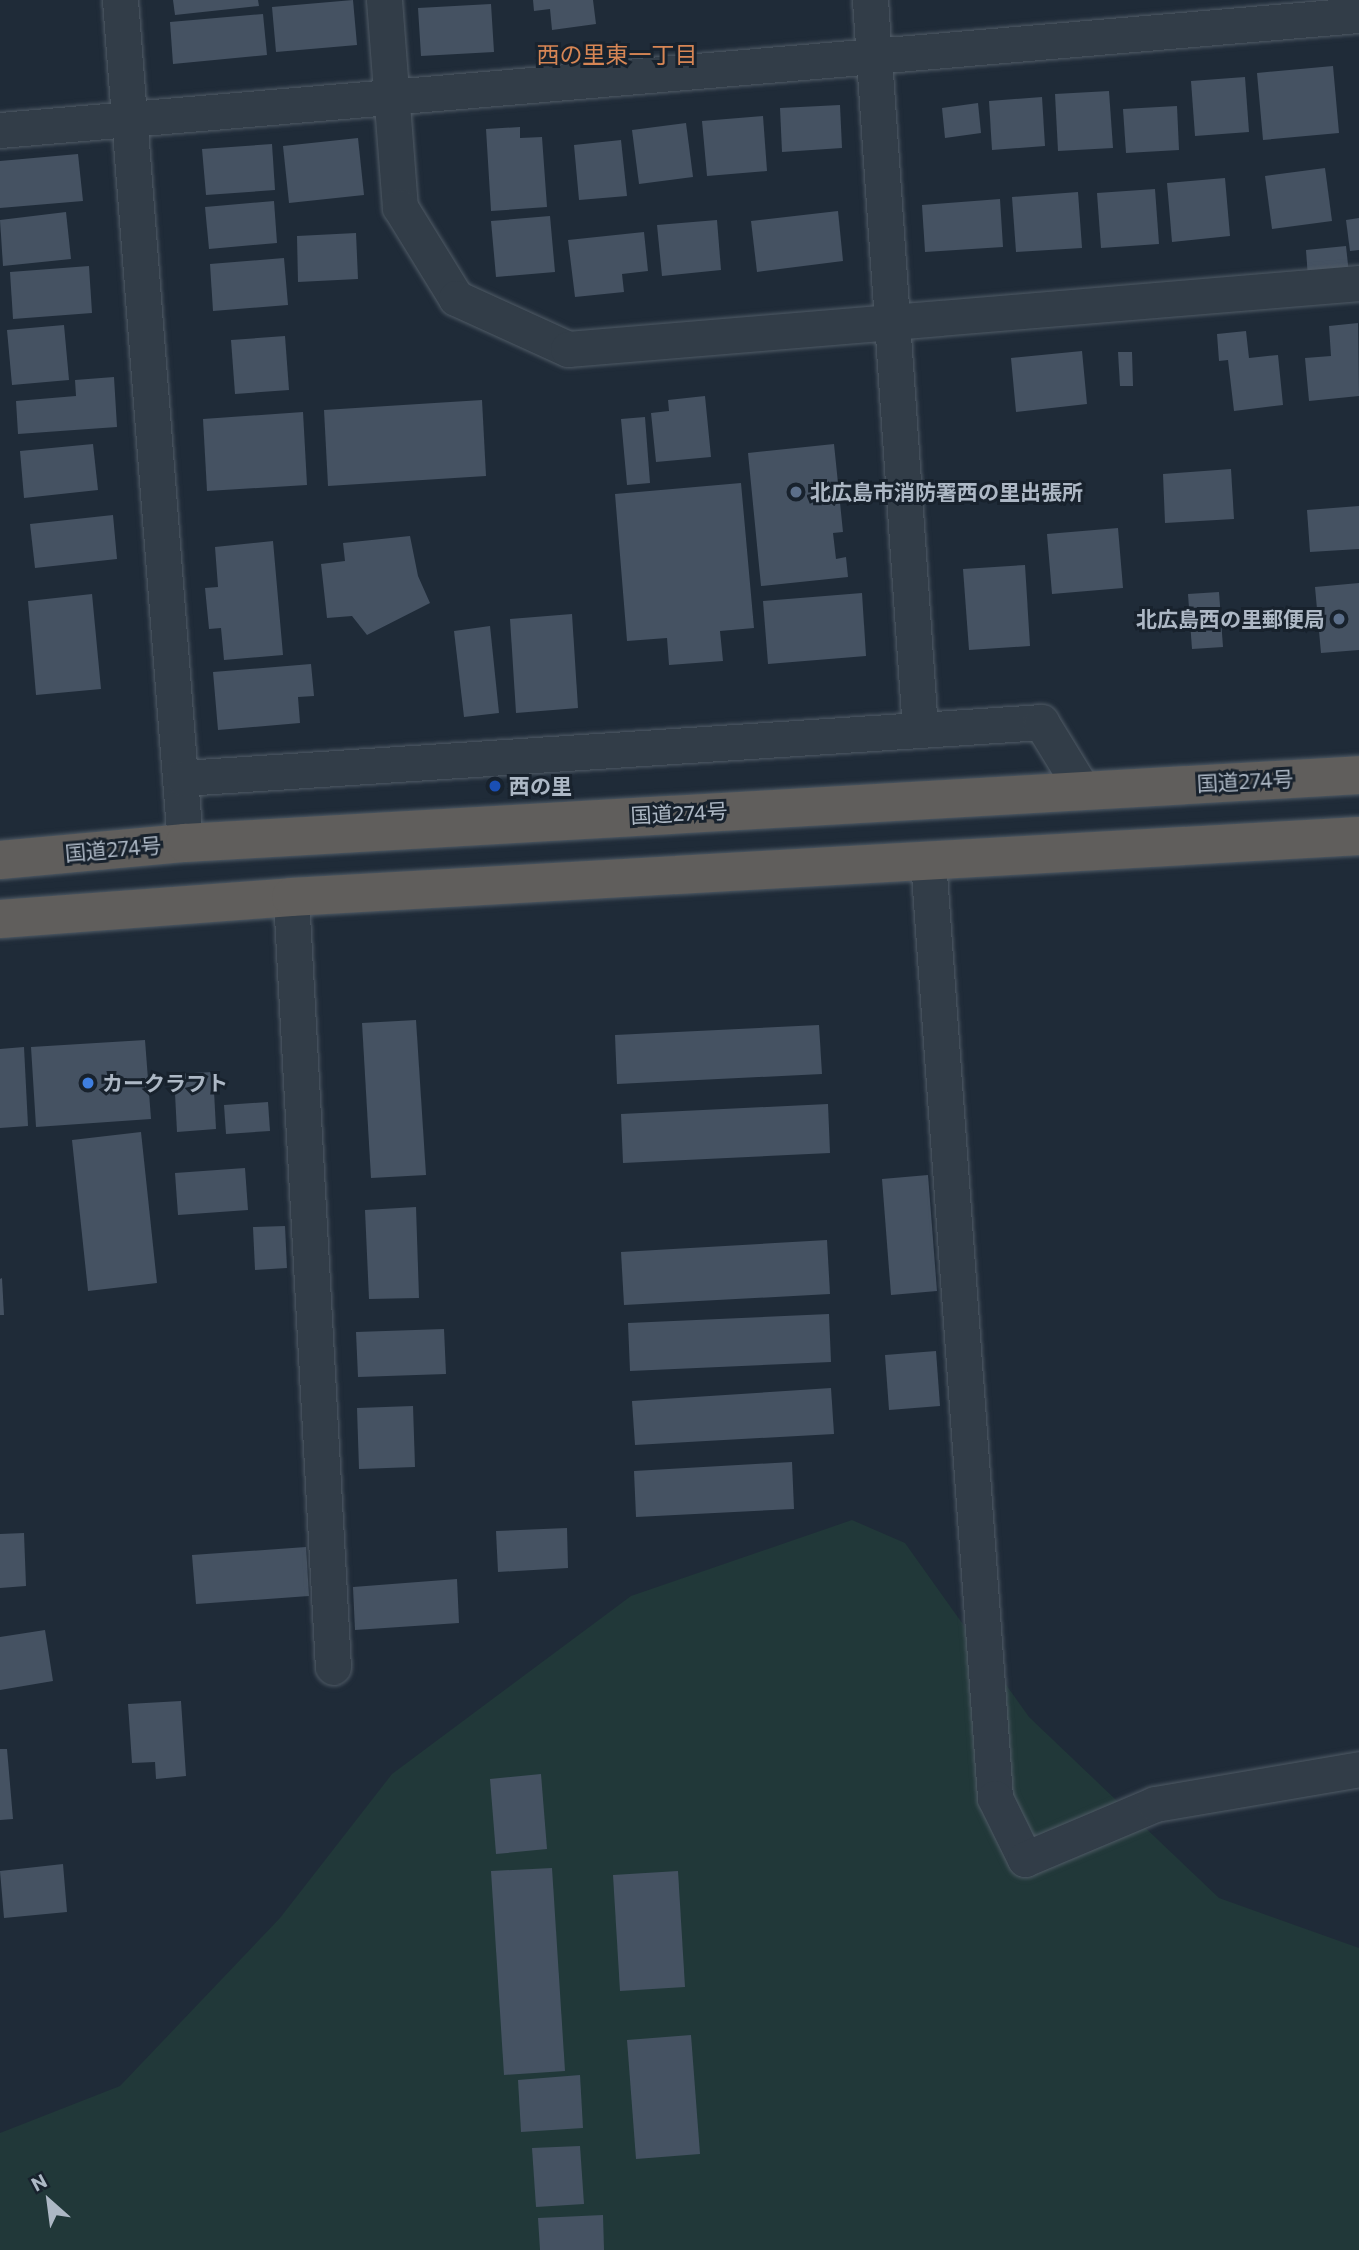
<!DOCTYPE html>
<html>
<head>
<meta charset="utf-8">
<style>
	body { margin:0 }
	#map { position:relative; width:1359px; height:2250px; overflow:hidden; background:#1f2b38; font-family:Commissioner,"Noto Sans JP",sans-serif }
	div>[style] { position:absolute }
	.green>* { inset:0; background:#213839 }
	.building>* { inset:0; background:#455262 }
	.roads { filter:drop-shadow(0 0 2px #505b66) drop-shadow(0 0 2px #505b66) }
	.minor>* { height:35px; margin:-17.5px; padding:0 17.5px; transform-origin:17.5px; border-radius:17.5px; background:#323d48 }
	.trunk>* { height:38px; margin:-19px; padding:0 19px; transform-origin:19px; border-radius:19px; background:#605e5c }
	.dots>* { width:19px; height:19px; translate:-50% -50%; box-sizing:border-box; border:4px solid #18222d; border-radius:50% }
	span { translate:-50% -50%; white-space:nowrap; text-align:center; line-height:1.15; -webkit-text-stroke:6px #18222d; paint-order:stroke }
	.poi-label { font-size:21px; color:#adb8c5; font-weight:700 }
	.left { translate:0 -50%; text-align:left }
	.right { translate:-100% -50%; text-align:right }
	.street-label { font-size:21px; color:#adb8c5 }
	.neighbourhood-label { font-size:23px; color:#d78655 }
	.north { position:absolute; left:14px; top:2166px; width:70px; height:70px; -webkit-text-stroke:5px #18222d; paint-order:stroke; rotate:332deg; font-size:19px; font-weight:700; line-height:28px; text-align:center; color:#adb8c5 }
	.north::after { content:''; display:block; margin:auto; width:24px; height:32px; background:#adb8c5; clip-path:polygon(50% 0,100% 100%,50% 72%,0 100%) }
</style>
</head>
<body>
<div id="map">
	<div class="green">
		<i style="clip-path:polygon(852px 1520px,905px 1543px,1029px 1717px,1219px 1898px,1359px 1948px,1359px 2250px,0 2250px,0 2133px,120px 2086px,280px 1918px,392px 1774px,631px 1596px)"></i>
	</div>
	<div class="building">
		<i style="clip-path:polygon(173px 0,258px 0,259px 6px,175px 15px)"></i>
		<i style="clip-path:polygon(353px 0,357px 45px,276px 52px,272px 7px)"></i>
		<i style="clip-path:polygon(533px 0,593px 0,596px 24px,552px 30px,550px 9px,534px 11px)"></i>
		<i style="clip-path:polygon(491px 4px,494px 52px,421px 56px,418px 8px)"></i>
		<i style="clip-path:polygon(263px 14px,267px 55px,173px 64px,170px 22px)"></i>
		<i style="clip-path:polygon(1333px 66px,1339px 133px,1263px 140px,1257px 73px)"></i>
		<i style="clip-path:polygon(1245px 77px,1249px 132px,1195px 136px,1191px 81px)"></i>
		<i style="clip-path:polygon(1109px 91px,1113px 148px,1058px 151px,1055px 94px)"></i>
		<i style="clip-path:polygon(1042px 97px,1045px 146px,992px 150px,989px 101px)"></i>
		<i style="clip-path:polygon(978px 103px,981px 133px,945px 138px,942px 108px)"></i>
		<i style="clip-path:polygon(840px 105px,842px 148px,782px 152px,780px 108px)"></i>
		<i style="clip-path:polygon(1177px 106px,1179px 150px,1126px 153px,1123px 109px)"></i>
		<i style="clip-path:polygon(763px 116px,767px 171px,707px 176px,702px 121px)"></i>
		<i style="clip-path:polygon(686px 123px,693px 177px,639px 184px,632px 130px)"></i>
		<i style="clip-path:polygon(520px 127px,520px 138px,542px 137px,547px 207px,491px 211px,486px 129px)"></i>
		<i style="clip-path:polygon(358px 138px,364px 195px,289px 203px,283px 146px)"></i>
		<i style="clip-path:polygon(621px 140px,627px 196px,579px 200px,574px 145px)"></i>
		<i style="clip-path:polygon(272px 144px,275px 190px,206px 195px,202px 149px)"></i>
		<i style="clip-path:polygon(78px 154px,83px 201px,0 208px,0 161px)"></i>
		<i style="clip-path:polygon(1325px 168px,1332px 221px,1272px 229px,1265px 176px)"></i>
		<i style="clip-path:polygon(1225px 178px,1230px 236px,1172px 242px,1167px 183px)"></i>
		<i style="clip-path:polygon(1155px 189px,1159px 244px,1101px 248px,1097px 193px)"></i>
		<i style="clip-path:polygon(1078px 192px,1082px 248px,1016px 252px,1012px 197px)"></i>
		<i style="clip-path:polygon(1000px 199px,1003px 247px,925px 252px,922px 205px)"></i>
		<i style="clip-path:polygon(274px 201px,277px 243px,209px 249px,205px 207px)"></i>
		<i style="clip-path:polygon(838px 211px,843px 261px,757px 272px,751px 221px)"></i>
		<i style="clip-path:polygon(66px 212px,71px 259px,3px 266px,0 220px)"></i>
		<i style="clip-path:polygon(550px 216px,555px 272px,496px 277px,491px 221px)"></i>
		<i style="clip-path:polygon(1359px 218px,1359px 250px,1350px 251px,1346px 220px)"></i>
		<i style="clip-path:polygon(717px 220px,721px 270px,662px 276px,657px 225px)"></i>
		<i style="clip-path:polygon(644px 232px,648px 271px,622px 274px,624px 292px,575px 297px,568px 240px)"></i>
		<i style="clip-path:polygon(356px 233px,358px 279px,298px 282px,297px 236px)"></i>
		<i style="clip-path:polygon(1346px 246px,1349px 274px,1308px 278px,1306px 250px)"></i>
		<i style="clip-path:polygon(284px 258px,288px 305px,213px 311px,210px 264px)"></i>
		<i style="clip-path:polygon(89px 266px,92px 313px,13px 319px,10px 272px)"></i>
		<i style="clip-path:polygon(1358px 323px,1359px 396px,1309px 401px,1305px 358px,1331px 356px,1329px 326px)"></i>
		<i style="clip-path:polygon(64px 325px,69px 380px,12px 385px,7px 330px)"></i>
		<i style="clip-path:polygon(1246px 331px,1249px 358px,1278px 355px,1283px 405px,1234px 411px,1228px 360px,1219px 361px,1217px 334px)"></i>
		<i style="clip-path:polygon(285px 336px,289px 390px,235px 394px,231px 340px)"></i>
		<i style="clip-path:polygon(1082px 351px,1087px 404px,1016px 412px,1011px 358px)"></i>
		<i style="clip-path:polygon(1118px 352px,1132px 352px,1133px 386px,1120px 386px)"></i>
		<i style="clip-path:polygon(114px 377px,117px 427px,18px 434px,16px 401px,76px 396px,75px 380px)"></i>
		<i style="clip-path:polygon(705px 396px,711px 457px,656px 462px,651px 413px,669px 411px,668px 400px)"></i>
		<i style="clip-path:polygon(482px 400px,486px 476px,328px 486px,324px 410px)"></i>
		<i style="clip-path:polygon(303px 412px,307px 485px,207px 491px,203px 419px)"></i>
		<i style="clip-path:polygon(645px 417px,650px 483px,627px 485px,621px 419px)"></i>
		<i style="clip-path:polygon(93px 444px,98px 490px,24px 498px,20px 451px)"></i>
		<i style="clip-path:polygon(834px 444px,843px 532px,833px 533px,836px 559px,846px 557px,848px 577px,761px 586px,748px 453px)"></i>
		<i style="clip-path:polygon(1231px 469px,1234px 519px,1165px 523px,1163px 474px)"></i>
		<i style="clip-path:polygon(741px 483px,754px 628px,720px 631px,723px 661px,669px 665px,667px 638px,627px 641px,615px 494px)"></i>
		<i style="clip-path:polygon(1359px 506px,1359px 549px,1310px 552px,1307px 510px)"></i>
		<i style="clip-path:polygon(113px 515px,117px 559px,35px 568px,30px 524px)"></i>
		<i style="clip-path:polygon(1118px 528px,1123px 588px,1052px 594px,1047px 534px)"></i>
		<i style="clip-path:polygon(410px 536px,418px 576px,430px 603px,367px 635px,352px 616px,327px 618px,321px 564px,345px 561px,343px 543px)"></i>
		<i style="clip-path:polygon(273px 541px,283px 655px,224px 660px,221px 628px,209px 629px,205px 588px,218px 587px,215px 547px)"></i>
		<i style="clip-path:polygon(1025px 565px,1030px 646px,969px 650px,963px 569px)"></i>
		<i style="clip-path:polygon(1359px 583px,1359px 650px,1321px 653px,1315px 587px)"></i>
		<i style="clip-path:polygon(1219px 592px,1223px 647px,1192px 649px,1188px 594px)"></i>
		<i style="clip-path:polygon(862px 593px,866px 656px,768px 664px,763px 601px)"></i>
		<i style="clip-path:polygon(92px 594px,101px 689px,36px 695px,28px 601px)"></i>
		<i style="clip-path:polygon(572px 614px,578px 708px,516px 713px,510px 619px)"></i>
		<i style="clip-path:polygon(490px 626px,499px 713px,464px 717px,454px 631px)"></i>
		<i style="clip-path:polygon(311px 664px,314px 696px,298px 697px,300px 723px,218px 730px,213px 672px)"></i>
		<i style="clip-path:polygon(416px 1020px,426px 1175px,371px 1178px,362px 1023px)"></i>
		<i style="clip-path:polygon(819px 1025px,822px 1074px,617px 1084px,615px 1035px)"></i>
		<i style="clip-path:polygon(145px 1040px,151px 1119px,36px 1127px,31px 1047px)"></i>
		<i style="clip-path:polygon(24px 1047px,28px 1126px,0 1128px,0 1049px)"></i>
		<i style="clip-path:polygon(213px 1072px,216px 1129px,177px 1132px,174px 1074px)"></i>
		<i style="clip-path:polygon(268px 1102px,270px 1131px,226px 1134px,224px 1105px)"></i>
		<i style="clip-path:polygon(828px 1104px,830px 1153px,623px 1163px,621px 1114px)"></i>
		<i style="clip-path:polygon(141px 1132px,157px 1283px,88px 1291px,72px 1140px)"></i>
		<i style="clip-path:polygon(245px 1168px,248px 1210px,178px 1215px,175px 1173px)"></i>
		<i style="clip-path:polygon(928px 1175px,937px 1291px,891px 1295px,882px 1179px)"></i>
		<i style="clip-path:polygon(416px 1207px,419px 1298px,369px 1299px,365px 1210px)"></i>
		<i style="clip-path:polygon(285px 1226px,287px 1268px,255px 1270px,253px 1227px)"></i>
		<i style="clip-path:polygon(827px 1240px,830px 1294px,624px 1305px,621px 1252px)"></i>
		<i style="clip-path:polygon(2px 1278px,4px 1315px,0 1315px,0 1279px)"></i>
		<i style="clip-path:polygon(829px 1314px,831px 1362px,630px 1371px,628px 1323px)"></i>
		<i style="clip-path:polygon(444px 1329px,446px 1374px,358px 1377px,356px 1332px)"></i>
		<i style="clip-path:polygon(936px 1351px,940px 1406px,889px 1410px,885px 1355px)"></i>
		<i style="clip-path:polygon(831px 1388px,834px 1434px,635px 1445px,632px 1401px)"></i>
		<i style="clip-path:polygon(413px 1406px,415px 1467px,359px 1469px,357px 1408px)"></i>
		<i style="clip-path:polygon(792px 1462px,794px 1509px,636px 1517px,634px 1471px)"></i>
		<i style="clip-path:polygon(567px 1528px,568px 1568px,498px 1572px,496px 1531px)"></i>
		<i style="clip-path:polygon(24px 1533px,26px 1586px,0 1588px,0 1534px)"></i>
		<i style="clip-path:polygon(306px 1547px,309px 1596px,196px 1604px,192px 1555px)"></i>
		<i style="clip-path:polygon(457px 1579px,459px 1623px,355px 1630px,353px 1587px)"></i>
		<i style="clip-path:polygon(45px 1630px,53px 1681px,0 1690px,0 1637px)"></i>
		<i style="clip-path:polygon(181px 1701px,186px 1776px,156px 1779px,155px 1762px,132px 1763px,128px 1704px)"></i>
		<i style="clip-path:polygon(0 1749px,7px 1749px,13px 1819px,0 1820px)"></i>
		<i style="clip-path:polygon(541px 1774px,547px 1849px,496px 1854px,490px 1779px)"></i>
		<i style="clip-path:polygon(63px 1864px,67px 1912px,4px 1918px,0 1871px)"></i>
		<i style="clip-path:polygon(552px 1868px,565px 2071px,504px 2075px,491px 1871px)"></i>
		<i style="clip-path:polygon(678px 1871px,685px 1987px,620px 1991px,613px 1875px)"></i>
		<i style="clip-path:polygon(691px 2035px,700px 2154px,636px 2159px,627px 2040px)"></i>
		<i style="clip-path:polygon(580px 2075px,583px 2128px,521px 2132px,518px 2080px)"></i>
		<i style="clip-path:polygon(580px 2146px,584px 2204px,536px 2207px,532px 2148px)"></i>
		<i style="clip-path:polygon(603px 2215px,604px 2250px,540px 2250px,538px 2218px)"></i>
	</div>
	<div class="roads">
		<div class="minor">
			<i style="left:120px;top:0;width:846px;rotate:85.59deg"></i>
			<i style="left:384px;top:0;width:208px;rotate:85.6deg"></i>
			<i style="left:400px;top:207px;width:107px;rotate:58.4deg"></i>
			<i style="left:456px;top:298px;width:123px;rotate:24.5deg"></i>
			<i style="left:568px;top:349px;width:794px;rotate:-4.77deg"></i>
			<i style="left:870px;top:0;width:731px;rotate:86.08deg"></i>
			<i style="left:0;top:130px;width:1364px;rotate:-4.84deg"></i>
			<i style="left:183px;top:778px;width:860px;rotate:-3.73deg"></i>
			<i style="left:1041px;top:722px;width:79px;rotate:58.5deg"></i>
			<i style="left:928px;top:860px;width:940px;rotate:85.91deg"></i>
			<i style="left:995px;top:1798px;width:68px;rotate:63.8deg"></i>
			<i style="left:1025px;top:1859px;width:141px;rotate:-22.9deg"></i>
			<i style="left:1155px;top:1804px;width:207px;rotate:-9.7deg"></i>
			<i style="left:291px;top:897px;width:771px;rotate:86.88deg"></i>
		</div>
		<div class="trunk">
			<i style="left:0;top:860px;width:186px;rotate:-5.3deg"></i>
			<i style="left:185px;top:843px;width:1176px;rotate:-3.31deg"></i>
			<i style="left:0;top:919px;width:292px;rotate:-4.3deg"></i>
			<i style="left:291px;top:897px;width:1070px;rotate:-3.27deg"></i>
		</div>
	</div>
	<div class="dots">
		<i style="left:796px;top:492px;background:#5c6f8a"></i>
		<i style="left:1339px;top:619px;background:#5c6f8a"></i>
		<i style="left:495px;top:786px;background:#1a4fb4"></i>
		<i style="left:88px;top:1083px;background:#3f7fe0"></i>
	</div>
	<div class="poi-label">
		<span class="left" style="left:810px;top:492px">北広島市消防署西の里出張所</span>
		<span class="right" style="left:1325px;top:619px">北広島西の里郵便局</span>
		<span class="left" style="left:509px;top:786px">西の里</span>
		<span class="left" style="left:102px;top:1083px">カークラフト</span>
	</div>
	<div class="street-label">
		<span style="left:1245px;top:781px;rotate:-3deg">国道274号</span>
		<span style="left:679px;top:813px;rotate:-3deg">国道274号</span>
		<span style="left:113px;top:849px;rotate:-5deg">国道274号</span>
	</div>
	<div class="neighbourhood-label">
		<span style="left:617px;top:54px">西の里東一丁目</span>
	</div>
	<div class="north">N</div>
</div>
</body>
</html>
